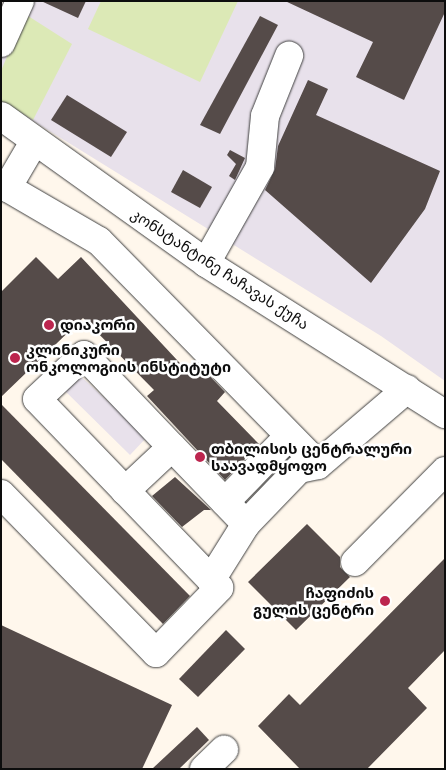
<!DOCTYPE html>
<html>
<head>
<meta charset="utf-8">
<style>
	body { margin:0 }
	#map { position:relative; width:446px; height:770px; overflow:hidden; background:#fff7ec; font-family:Georgia,"Noto Sans Georgian",serif }
	div>[style] { position:absolute }
	.industrial>* { inset:0; background:#e8e1eb }
	.green>* { inset:0; background:#dce9b6 }
	.building>* { inset:0; background:#554b49 }
	.roads { filter:drop-shadow(0 0 1px #404040) drop-shadow(0 0 1px #404040) }
	.minor>* { height:28px; margin:-14px; padding:0 14px; transform-origin:14px; border-radius:14px; background:#fff }
	.dots>* { width:14px; height:14px; translate:-50% -50%; box-sizing:border-box; border:2px solid #fff; border-radius:50% }
	span { translate:-50% -50%; white-space:nowrap; text-align:center; line-height:1.15; -webkit-text-stroke:5px #fff; paint-order:stroke }
	.street-label { font-size:15px; color:#0d0d0d }
	.poi-label { font-size:15px; color:#0d0d0d; font-weight:700 }
	.left { translate:0 -50%; text-align:left }
	.right { translate:-100% -50%; text-align:right }
	.frame { position:absolute; inset:0; border:2px solid #0d0d0d; pointer-events:none }
</style>
</head>
<body>
<div id="map">
	<div class="industrial">
		<i style="clip-path:polygon(3px 1px,445px 1px,445px 381px,381px 336px,1px 101px)"></i>
		<i style="clip-path:polygon(76px 372px,147px 437px,130px 455px,61px 387px)"></i>
	</div>
	<div class="green">
		<i style="clip-path:polygon(101px 1px,238px 1px,200px 82px,88px 29px)"></i>
		<i style="clip-path:polygon(25px 14px,72px 44px,33px 120px,1px 101px,1px 71px)"></i>
	</div>
	<div class="building">
		<i style="clip-path:polygon(41px 1px,86px 1px,78px 18px)"></i>
		<i style="clip-path:polygon(285px 1px,445px 1px,445px 12px,404px 100px,356px 77px,373px 42px)"></i>
		<i style="clip-path:polygon(260px 16px,278px 25px,220px 134px,200px 125px)"></i>
		<i style="clip-path:polygon(308px 80px,328px 89px,316px 115px,440px 171px,425px 209px,371px 283px,265px 190px,275px 169px,278px 146px)"></i>
		<i style="clip-path:polygon(67px 95px,127px 132px,111px 157px,51px 120px)"></i>
		<i style="clip-path:polygon(230px 150px,245px 158px,235px 180px,229px 176px,236px 164px,227px 155px)"></i>
		<i style="clip-path:polygon(183px 170px,212px 187px,200px 208px,171px 192px)"></i>
		<i style="clip-path:polygon(36px 257px,58px 279px,81px 257px,191px 375px,200px 366px,225px 392px,217px 401px,259px 444px,225px 480px,147px 396px,154px 390px,83px 318px,1px 397px,1px 292px)"></i>
		<i style="clip-path:polygon(1px 404px,190px 596px,163px 624px,1px 459px)"></i>
		<i style="clip-path:polygon(175px 477px,211px 510px,204px 510px,182px 527px,152px 496px)"></i>
		<i style="clip-path:polygon(307px 524px,340px 557px,340px 567px,350px 577px,296px 630px,248px 582px)"></i>
		<i style="clip-path:polygon(445px 558px,445px 650px,408px 688px,427px 708px,367px 769px,300px 769px,258px 726px,289px 694px,300px 705px)"></i>
		<i style="clip-path:polygon(1px 625px,172px 705px,142px 769px,1px 769px)"></i>
		<i style="clip-path:polygon(226px 630px,245px 649px,198px 697px,179px 679px)"></i>
		<i style="clip-path:polygon(197px 727px,209px 740px,179px 769px,152px 769px)"></i>
	</div>
	<div class="roads">
		<div class="minor">
			<i style="left:1px;top:43px;width:46px;rotate:-65.7deg"></i>
			<i style="left:1px;top:116px;width:252px;rotate:35.6deg"></i>
			<i style="left:206px;top:263px;width:283px;rotate:32.3deg"></i>
			<i style="left:1px;top:184px;width:113px;rotate:30.2deg"></i>
			<i style="left:99px;top:241px;width:313px;rotate:45.6deg"></i>
			<i style="left:7px;top:188px;width:53px;rotate:-59.6deg"></i>
			<i style="left:206px;top:263px;width:110px;rotate:-60.6deg"></i>
			<i style="left:260px;top:167px;width:51px;rotate:-84.4deg"></i>
			<i style="left:265px;top:116px;width:65px;rotate:-68.2deg"></i>
			<i style="left:125px;top:491px;width:64px;rotate:-43.1deg"></i>
			<i style="left:172px;top:447px;width:107px;rotate:46.1deg"></i>
			<i style="left:1px;top:494px;width:222px;rotate:45.7deg"></i>
			<i style="left:156px;top:653px;width:91px;rotate:-45.9deg"></i>
			<i style="left:219px;top:588px;width:262px;rotate:-133.9deg"></i>
			<i style="left:37px;top:399px;width:64px;rotate:-43.1deg"></i>
			<i style="left:84px;top:355px;width:127px;rotate:46.3deg"></i>
			<i style="left:225px;top:502px;width:91px;rotate:-45.9deg"></i>
			<i style="left:355px;top:562px;width:128px;rotate:-45.3deg"></i>
			<i style="left:211px;top:580px;width:66px;rotate:-58deg"></i>
			<i style="left:246px;top:524px;width:76px;rotate:-46.1deg"></i>
			<i style="left:299px;top:469px;width:19px;rotate:-12deg"></i>
			<i style="left:318px;top:465px;width:117px;rotate:-40.5deg"></i>
			<i style="left:204px;top:769px;width:28px;rotate:-44deg"></i>
		</div>
	</div>
	<div class="dots">
		<i style="left:49px;top:325px;background:#bc254e"></i>
		<i style="left:15px;top:358px;background:#bc254e"></i>
		<i style="left:200px;top:457px;background:#bc254e"></i>
		<i style="left:385px;top:601px;background:#bc254e"></i>
	</div>
	<div class="street-label">
		<span style="left:220px;top:269px;rotate:33deg">კონსტანტინე ჩაჩავას ქუჩა</span>
	</div>
	<div class="poi-label">
		<span class="left" style="left:60px;top:325px">დიაკორი</span>
		<span class="left" style="left:26px;top:358px">კლინიკური<br>ონკოლოგიის ინსტიტუტი</span>
		<span class="left" style="left:211px;top:457px">თბილისის ცენტრალური<br>საავადმყოფო</span>
		<span class="right" style="left:374px;top:601px">ჩაფიძის<br>გულის ცენტრი</span>
	</div>
	<div class="frame"></div>
</div>
</body>
</html>
